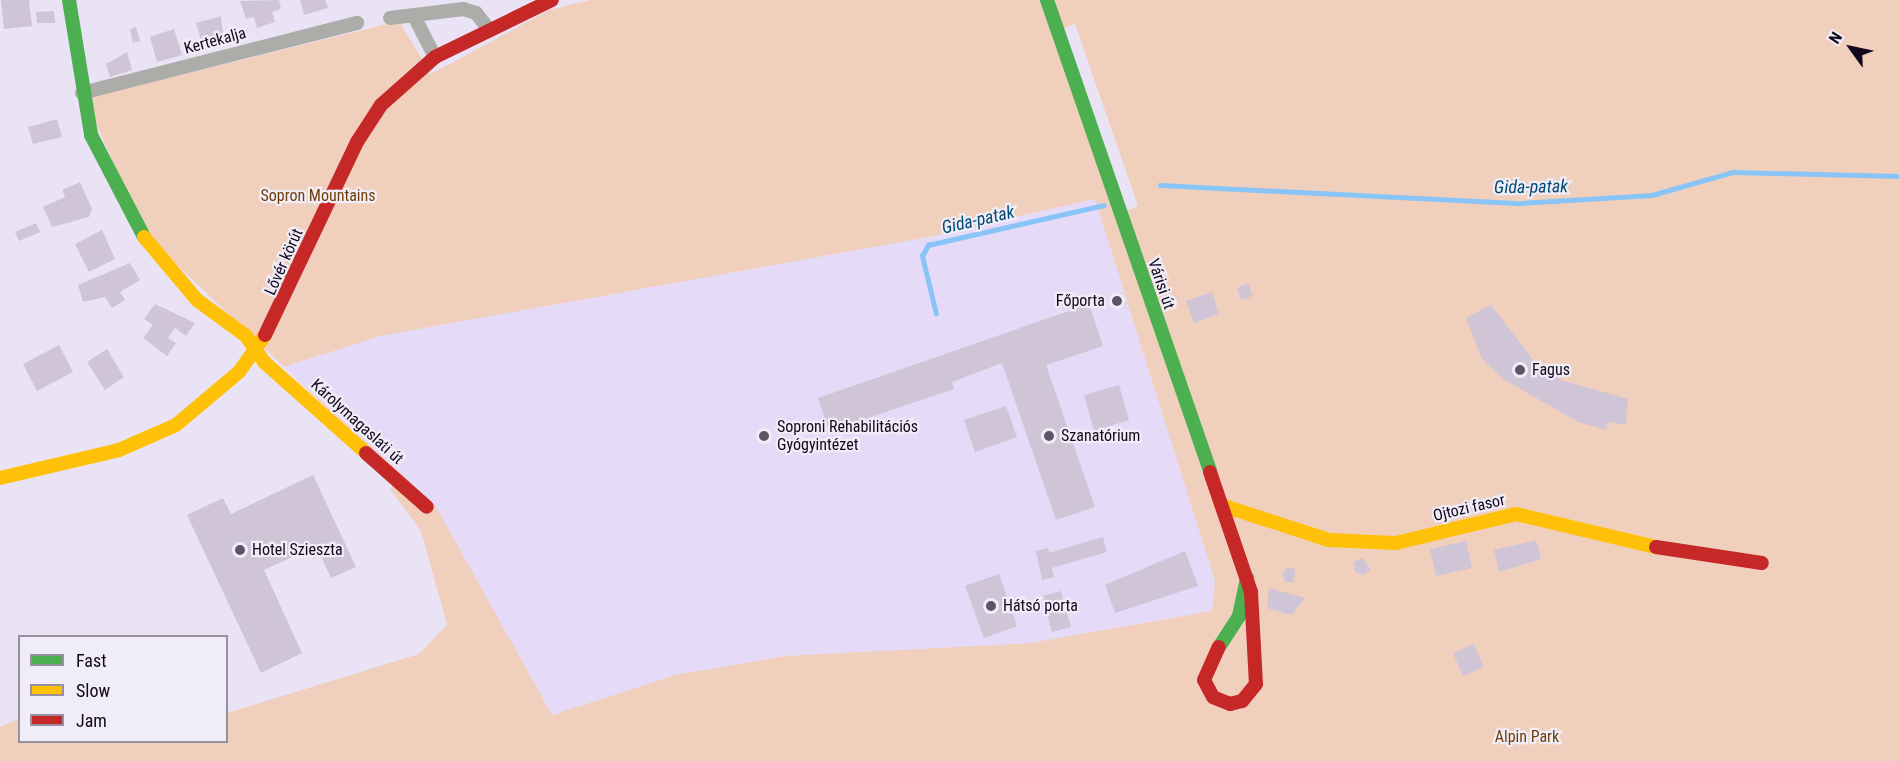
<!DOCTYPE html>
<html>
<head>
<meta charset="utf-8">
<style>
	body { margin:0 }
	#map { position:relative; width:1899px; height:761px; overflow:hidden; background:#e9e3f5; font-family:"Roboto Condensed",sans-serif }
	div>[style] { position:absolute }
	.built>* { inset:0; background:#e5daf7 }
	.green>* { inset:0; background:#f1cfbd }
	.stream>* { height:4.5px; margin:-2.25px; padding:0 2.25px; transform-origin:2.25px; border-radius:2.25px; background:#88c5f6 }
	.building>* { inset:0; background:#d0c5d6 }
	.street>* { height:14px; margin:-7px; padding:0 7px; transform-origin:7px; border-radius:7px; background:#acada8 }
	.fast>* { height:14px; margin:-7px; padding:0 7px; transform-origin:7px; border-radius:7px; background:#4caf50 }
	.slow>* { height:14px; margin:-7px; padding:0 7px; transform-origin:7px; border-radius:7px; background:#ffc107 }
	.jam>* { height:14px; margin:-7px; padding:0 7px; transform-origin:7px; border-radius:7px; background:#c62828 }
	.dots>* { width:16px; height:16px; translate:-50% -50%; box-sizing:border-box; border:3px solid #f1edf8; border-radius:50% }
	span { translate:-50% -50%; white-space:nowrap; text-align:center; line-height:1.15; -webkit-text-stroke:4.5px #f1edf8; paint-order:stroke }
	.street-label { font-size:16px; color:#10081a }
	.park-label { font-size:16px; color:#6f3e06 }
	.poi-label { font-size:16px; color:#10081a }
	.right { translate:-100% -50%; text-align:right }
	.left { translate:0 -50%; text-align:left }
	.water-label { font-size:18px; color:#004b73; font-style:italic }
	.legend { position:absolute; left:18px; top:635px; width:210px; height:108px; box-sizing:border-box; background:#f1edf8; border:2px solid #97919f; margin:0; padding:8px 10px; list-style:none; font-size:18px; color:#10081a }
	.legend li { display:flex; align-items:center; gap:12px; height:30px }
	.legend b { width:30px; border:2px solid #97919f }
	.north { position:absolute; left:1821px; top:18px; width:60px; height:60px; -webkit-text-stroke:4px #f1edf8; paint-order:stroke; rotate:303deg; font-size:16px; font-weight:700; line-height:24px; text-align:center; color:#10081a }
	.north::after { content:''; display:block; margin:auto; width:21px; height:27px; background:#10081a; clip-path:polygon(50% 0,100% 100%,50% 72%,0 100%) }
</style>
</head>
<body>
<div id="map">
	<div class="built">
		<i style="clip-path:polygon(1095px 199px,1215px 581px,1212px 611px,1030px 643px,785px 656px,676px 675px,551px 715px,435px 505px,284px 367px,380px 336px,929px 237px)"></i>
	</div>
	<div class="green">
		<i style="clip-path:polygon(evenodd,590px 0,1899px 0,1899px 761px,0 761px,0 727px,19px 719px,20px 742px,226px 742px,227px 713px,419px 654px,447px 625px,421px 531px,390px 489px,400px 478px,146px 235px,85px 99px,399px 21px,431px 74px,549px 10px,590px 0,1075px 24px,1138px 206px,1124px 212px,1061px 29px,1075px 24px,590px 0,1095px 199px,1215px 581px,1212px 611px,1030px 643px,785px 656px,675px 675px,552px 715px,435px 505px,284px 367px,380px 336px,929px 237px,1095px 199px)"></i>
	</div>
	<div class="stream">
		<i style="left:1160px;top:185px;width:361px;rotate:2.9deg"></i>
		<i style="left:1521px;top:203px;width:131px;rotate:-3.5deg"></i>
		<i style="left:1652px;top:195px;width:84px;rotate:-15.9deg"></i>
		<i style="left:1733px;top:172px;width:166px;rotate:1.4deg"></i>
		<i style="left:936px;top:314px;width:60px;rotate:-103.6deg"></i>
		<i style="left:922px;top:256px;width:13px;rotate:-61deg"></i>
		<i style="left:928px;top:245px;width:180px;rotate:-12.8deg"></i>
	</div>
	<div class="building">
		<i style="clip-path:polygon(1px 0,29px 0,32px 26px,4px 29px)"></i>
		<i style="clip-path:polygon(279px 0,281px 9px,272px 12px,275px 22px,257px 28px,254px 17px,246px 19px,240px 1px)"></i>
		<i style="clip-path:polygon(300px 0,325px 0,328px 8px,304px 15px)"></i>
		<i style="clip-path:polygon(54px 11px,55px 23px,37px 23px,36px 12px)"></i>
		<i style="clip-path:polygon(221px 16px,224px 44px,204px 50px,196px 23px)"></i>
		<i style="clip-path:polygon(136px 27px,140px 41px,133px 43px,130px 29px)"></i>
		<i style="clip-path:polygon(174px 29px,182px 55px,157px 62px,150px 37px)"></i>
		<i style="clip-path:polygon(127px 52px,132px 70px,110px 77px,106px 64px)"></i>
		<i style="clip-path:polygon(57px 119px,62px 137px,33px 144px,28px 127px)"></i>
		<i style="clip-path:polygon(80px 182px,92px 209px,89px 217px,52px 227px,43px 207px,65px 197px,62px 190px)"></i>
		<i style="clip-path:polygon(36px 223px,40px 232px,19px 241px,15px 232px)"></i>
		<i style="clip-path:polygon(102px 230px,115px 259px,89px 272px,75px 244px)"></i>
		<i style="clip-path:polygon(130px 263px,140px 280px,120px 292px,125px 300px,112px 308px,105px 297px,83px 302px,78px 285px)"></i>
		<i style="clip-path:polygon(1248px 283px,1253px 296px,1241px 300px,1237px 288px)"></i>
		<i style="clip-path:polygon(1212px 292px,1219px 314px,1194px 323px,1186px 301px)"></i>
		<i style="clip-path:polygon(1122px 293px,1126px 304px,1113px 309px,1109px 298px)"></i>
		<i style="clip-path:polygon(155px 304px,195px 323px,186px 336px,175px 328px,168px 338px,176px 343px,167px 356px,143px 338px,153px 325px,144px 319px)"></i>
		<i style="clip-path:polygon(1089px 304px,1103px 346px,1046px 365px,1095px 507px,1056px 520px,1002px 363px,952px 382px,954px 389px,829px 431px,818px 398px)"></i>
		<i style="clip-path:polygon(1491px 305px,1533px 360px,1561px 380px,1628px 399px,1626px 425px,1608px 422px,1606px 430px,1578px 422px,1503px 379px,1482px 359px,1466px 318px)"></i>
		<i style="clip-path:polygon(59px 345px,73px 372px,37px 391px,23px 364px)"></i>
		<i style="clip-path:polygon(107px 349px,124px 377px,105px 390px,87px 362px)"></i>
		<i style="clip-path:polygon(1119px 385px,1129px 420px,1094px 431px,1084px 395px)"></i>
		<i style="clip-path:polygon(1006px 406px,1017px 437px,975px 452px,964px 420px)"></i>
		<i style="clip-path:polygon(313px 475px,356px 567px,331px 578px,316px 546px,264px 570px,302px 653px,261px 673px,187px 515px,223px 498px,231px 514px)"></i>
		<i style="clip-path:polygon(1103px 537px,1107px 552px,1052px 568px,1054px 577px,1042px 580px,1036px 551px,1048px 548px,1049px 553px)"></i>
		<i style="clip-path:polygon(1536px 540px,1541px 559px,1499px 572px,1494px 550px)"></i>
		<i style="clip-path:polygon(1466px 541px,1472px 568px,1436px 576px,1430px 549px)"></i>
		<i style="clip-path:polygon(1185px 551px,1198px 586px,1115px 613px,1105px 585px)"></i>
		<i style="clip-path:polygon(1363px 558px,1371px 570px,1363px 575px,1355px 572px,1354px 562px)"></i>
		<i style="clip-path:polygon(1287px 568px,1295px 569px,1294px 582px,1285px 582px,1282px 574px)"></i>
		<i style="clip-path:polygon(999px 574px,1017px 626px,984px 638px,965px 586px)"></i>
		<i style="clip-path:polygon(1269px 588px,1305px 598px,1292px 615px,1267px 608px)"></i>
		<i style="clip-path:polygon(1061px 591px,1071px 627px,1052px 632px,1042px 596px)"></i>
		<i style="clip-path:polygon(1474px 644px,1484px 667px,1463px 676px,1453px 653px)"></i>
	</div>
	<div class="street">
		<i style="left:390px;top:18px;width:74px;rotate:-7deg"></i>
		<i style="left:463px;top:9px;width:14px;rotate:17deg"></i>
		<i style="left:476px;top:13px;width:18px;rotate:52deg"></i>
		<i style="left:415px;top:18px;width:44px;rotate:62.9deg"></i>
		<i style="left:82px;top:93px;width:284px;rotate:-14.3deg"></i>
	</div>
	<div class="fast">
		<i style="left:69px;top:0;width:137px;rotate:80.7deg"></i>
		<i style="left:91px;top:135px;width:115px;rotate:62.5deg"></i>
		<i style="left:1047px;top:0;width:499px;rotate:70.9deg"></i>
		<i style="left:1219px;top:647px;width:37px;rotate:-57deg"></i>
		<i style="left:1239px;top:616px;width:39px;rotate:-78deg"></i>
	</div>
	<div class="slow">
		<i style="left:144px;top:237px;width:82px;rotate:49.9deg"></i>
		<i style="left:197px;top:300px;width:61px;rotate:36.3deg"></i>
		<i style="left:246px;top:336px;width:32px;rotate:55deg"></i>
		<i style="left:264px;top:362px;width:137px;rotate:41.7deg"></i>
		<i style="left:0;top:478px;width:122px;rotate:-13.2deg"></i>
		<i style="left:119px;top:450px;width:62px;rotate:-23.7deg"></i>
		<i style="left:176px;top:425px;width:82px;rotate:-40.1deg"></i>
		<i style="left:239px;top:372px;width:45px;rotate:-54.9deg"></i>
		<i style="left:1221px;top:505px;width:114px;rotate:18deg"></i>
		<i style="left:1329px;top:540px;width:67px;rotate:2.6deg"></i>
		<i style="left:1396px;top:543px;width:123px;rotate:-13.6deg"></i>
		<i style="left:1516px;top:514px;width:144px;rotate:13.3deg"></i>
	</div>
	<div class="jam">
		<i style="left:265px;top:335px;width:214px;rotate:-64.5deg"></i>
		<i style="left:357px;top:142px;width:44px;rotate:-57deg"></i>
		<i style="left:381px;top:105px;width:72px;rotate:-41.6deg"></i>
		<i style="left:435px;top:57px;width:130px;rotate:-26deg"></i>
		<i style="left:366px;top:453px;width:81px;rotate:41.5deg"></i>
		<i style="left:1210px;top:472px;width:127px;rotate:71.1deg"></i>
		<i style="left:1251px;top:592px;width:92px;rotate:86.9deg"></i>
		<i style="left:1256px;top:684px;width:22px;rotate:129deg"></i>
		<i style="left:1242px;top:701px;width:12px;rotate:166deg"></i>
		<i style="left:1230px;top:704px;width:18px;rotate:-158deg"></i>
		<i style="left:1213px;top:697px;width:19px;rotate:-118deg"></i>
		<i style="left:1204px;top:680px;width:36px;rotate:-66deg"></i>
		<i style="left:1656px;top:547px;width:107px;rotate:8.6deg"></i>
	</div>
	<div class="dots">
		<i style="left:1117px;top:301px;background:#5c5567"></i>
		<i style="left:1520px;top:370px;background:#5c5567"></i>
		<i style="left:764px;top:436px;background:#5c5567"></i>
		<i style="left:1049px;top:436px;background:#5c5567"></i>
		<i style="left:240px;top:550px;background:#5c5567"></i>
		<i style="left:991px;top:606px;background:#5c5567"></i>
	</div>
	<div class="street-label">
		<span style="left:215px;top:41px;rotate:-15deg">Kertekalja</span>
		<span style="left:284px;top:262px;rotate:-66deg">Lővér körút</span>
		<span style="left:1161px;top:284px;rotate:71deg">Várisi út</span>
		<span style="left:357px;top:422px;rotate:42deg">Károlymagaslati út</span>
		<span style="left:1469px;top:508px;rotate:-13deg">Ojtozi fasor</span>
	</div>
	<div class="park-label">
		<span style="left:318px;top:196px">Sopron Mountains</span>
		<span style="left:1527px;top:737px">Alpin Park</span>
	</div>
	<div class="poi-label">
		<span class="right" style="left:1105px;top:301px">Főporta</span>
		<span class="left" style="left:1532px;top:370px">Fagus</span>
		<span class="left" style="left:777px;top:436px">Soproni Rehabilitációs<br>Gyógyintézet</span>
		<span class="left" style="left:1061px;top:436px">Szanatórium</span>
		<span class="left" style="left:252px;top:550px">Hotel Szieszta</span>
		<span class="left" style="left:1003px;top:606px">Hátsó porta</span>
	</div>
	<div class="water-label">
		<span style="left:1531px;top:187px;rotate:-1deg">Gida-patak</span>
		<span style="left:978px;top:220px;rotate:-13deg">Gida-patak</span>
	</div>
	<ul class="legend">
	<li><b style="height:8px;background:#4caf50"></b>Fast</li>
	<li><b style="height:8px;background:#ffc107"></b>Slow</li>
	<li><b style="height:8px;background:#c62828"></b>Jam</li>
	</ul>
	<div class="north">N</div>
</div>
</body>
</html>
